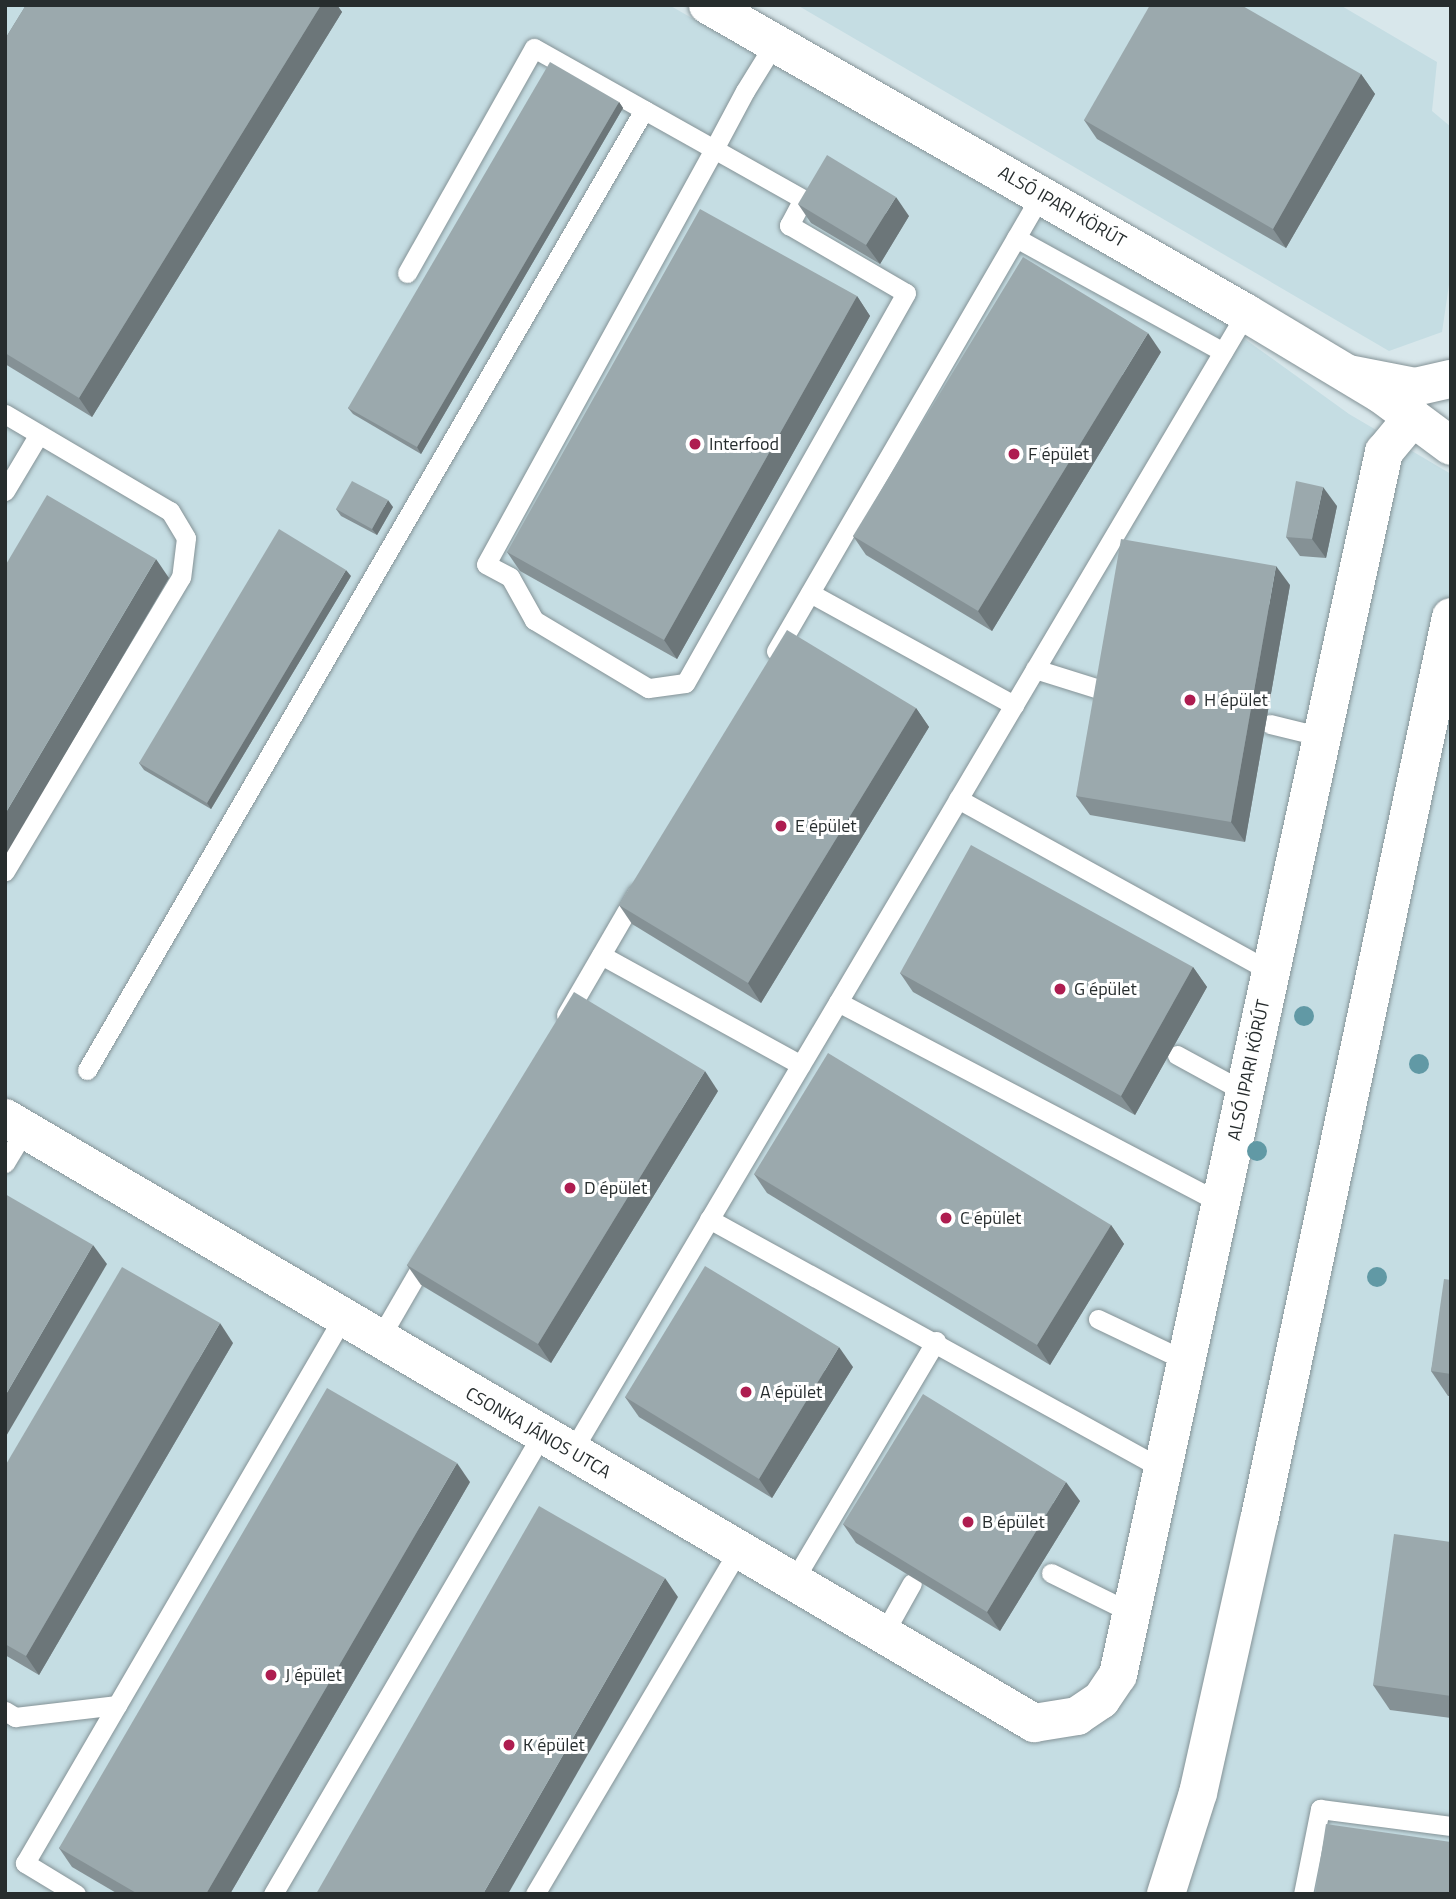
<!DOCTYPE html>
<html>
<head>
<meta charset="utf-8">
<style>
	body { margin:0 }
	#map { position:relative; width:1456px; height:1899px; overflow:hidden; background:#d8e7eb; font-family:"Titillium Web",sans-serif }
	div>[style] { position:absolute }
	.built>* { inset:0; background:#c5dde3 }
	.roads { filter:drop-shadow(0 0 2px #859397) drop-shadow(0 0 2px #859397) }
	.service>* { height:19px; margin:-9.5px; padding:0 9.5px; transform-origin:9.5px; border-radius:9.5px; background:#fff }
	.minor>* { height:38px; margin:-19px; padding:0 19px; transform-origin:19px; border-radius:19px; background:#fff }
	.secondary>* { height:38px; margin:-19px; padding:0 19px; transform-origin:19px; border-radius:19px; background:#fff }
	.trees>* { width:20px; height:20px; margin:-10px; border-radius:50%; background:#6199a5 }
	.wall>* { inset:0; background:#859195 }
	.shaded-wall>* { inset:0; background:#6c7679 }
	.building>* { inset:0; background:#9ba9ad }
	.dots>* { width:19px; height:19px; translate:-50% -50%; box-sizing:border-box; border:4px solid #fff; border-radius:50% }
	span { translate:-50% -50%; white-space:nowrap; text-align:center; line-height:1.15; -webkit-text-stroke:6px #fff; paint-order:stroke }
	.street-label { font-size:18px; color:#272d2e }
	.poi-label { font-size:18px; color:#272d2e }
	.left { translate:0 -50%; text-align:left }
	.frame { position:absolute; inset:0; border:7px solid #272d2e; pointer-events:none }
</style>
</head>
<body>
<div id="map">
	<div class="built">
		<i style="clip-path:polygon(5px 5px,669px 5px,1213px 316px,1349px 414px,1451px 474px,1451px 1894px,5px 1894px)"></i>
		<i style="clip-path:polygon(797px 5px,1340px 5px,1437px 62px,1432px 111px,1451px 127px,1451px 271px,1442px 332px,1389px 351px)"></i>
	</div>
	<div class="roads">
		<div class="service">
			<i style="left:1016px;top:238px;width:236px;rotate:28.8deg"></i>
			<i style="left:407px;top:273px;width:258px;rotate:-60.6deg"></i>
			<i style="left:534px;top:48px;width:206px;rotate:29.3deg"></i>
			<i style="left:714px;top:149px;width:102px;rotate:29.3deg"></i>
			<i style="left:803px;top:199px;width:30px;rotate:118deg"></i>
			<i style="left:789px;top:225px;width:135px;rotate:30.2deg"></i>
			<i style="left:906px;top:293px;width:448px;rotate:119.5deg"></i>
			<i style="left:685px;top:683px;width:37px;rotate:172deg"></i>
			<i style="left:648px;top:688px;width:133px;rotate:-149.2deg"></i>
			<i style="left:534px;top:620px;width:49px;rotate:-119.2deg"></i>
			<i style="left:510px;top:577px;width:27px;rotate:-152deg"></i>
			<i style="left:486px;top:564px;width:474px;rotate:-61.2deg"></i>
			<i style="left:714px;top:149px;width:66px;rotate:-61.9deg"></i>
			<i style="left:745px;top:91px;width:55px;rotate:-58.3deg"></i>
			<i style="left:5px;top:414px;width:191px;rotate:30.5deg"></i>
			<i style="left:170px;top:511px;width:31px;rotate:59deg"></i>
			<i style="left:186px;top:538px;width:39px;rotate:97deg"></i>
			<i style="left:181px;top:577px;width:343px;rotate:120.9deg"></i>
			<i style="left:5px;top:491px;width:66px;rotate:-59.2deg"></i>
			<i style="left:810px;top:593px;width:233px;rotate:28.8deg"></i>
			<i style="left:776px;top:651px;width:527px;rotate:-59.84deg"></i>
			<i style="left:1035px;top:669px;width:73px;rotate:17.4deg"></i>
			<i style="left:1270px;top:724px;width:55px;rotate:13.8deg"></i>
			<i style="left:958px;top:799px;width:356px;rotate:28.9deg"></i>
			<i style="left:601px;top:955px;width:228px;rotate:28.8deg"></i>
			<i style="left:838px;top:1002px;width:433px;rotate:27.7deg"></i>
			<i style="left:566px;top:1015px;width:141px;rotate:-59.8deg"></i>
			<i style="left:1177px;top:1055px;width:77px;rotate:28.6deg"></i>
			<i style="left:87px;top:1070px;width:1110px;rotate:-59.88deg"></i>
			<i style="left:5px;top:1163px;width:39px;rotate:-59deg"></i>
			<i style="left:709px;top:1219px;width:516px;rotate:28.85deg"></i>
			<i style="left:1098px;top:1319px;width:98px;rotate:25.5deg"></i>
			<i style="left:378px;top:1341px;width:102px;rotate:-59.9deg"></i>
			<i style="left:571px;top:1453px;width:1325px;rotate:-59.37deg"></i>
			<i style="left:1051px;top:1573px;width:90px;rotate:26.3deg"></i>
			<i style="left:794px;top:1580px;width:278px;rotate:-59.3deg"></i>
			<i style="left:884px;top:1633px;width:57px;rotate:-60.8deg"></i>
			<i style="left:5px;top:1711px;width:12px;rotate:31deg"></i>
			<i style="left:15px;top:1717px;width:103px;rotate:-6.7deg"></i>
			<i style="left:76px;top:1894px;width:60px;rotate:-148.7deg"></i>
			<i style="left:25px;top:1863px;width:630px;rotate:-59.77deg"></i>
			<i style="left:273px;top:1894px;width:531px;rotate:-59.67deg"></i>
			<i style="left:535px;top:1894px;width:402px;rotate:-59.4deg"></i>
			<i style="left:1303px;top:1894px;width:87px;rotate:-78.7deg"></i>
			<i style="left:1320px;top:1809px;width:132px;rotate:7.4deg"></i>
		</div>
		<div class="minor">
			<i style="left:708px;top:5px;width:620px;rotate:29.79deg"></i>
			<i style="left:1246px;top:313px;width:157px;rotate:31deg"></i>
			<i style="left:1381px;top:394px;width:87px;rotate:36.6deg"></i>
			<i style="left:5px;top:1118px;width:1194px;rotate:30.45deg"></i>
			<i style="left:1034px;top:1723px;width:44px;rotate:-9.2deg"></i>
			<i style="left:1077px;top:1716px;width:29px;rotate:-34deg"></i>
			<i style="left:1101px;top:1700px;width:30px;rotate:-56deg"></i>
			<i style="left:1118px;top:1675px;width:1252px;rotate:-77.73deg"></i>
			<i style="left:1384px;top:452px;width:45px;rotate:-50.4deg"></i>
		</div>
		<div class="secondary">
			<i style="left:1348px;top:374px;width:68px;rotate:11deg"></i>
			<i style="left:1415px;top:387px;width:37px;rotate:-13deg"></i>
			<i style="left:1166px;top:1894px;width:106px;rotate:-72.4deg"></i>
			<i style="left:1198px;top:1793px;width:279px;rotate:-77.4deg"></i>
			<i style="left:1259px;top:1521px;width:924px;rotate:-78.01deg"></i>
		</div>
	</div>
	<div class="trees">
		<i style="left:1304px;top:1016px"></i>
		<i style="left:1419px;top:1064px"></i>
		<i style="left:1257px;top:1151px"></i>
		<i style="left:1377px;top:1277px"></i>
	</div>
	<div class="wall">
		<i style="clip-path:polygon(26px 5px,337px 5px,342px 12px,92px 417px,5px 364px,5px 39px)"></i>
		<i style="clip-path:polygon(1361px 74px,1375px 94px,1286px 248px,1097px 139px,1084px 120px)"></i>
		<i style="clip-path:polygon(619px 102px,623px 108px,421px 454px,353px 414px,348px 408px)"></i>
		<i style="clip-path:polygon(798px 204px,909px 216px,880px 264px,811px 223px)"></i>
		<i style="clip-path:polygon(857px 296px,870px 316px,677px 659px,520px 571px,507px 552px)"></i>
		<i style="clip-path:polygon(1161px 352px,992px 631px,866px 555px,853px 536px)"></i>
		<i style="clip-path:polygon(1337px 506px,1326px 558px,1300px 556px,1286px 537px)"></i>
		<i style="clip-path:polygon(393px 507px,377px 535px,341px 516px,336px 509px)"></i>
		<i style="clip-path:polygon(351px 576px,211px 809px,144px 770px,139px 763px)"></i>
		<i style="clip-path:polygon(1290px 585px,1245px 842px,1090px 815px,1076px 796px)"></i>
		<i style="clip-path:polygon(916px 708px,929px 727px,761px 1003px,632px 924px,619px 905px)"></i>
		<i style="clip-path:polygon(1193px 967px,1207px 987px,1135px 1115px,913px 992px,900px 973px)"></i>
		<i style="clip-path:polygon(718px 1091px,551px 1363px,421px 1285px,407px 1265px)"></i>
		<i style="clip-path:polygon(754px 1174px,1111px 1225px,1124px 1244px,1050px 1365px,767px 1193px)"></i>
		<i style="clip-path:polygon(1451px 1280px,1451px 1396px,1448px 1396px,1431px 1371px)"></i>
		<i style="clip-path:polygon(233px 1343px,39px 1675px,5px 1655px,5px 1466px)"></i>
		<i style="clip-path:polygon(853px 1367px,772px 1498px,639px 1417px,625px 1397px)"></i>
		<i style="clip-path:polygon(470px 1482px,230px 1894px,118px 1894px,72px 1867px,59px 1848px)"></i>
		<i style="clip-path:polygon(1080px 1501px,1000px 1631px,856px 1543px,843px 1524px)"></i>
		<i style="clip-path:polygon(1451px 1542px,1451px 1718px,1390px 1710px,1373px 1685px)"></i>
	</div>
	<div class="shaded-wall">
		<i style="clip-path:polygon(321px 5px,337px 5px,342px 12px,92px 417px,79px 398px)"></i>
		<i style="clip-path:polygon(1361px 74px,1375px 94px,1286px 248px,1273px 229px)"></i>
		<i style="clip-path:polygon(619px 102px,623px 108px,421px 454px,417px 447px)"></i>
		<i style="clip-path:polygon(896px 197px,909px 216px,880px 264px,866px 245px)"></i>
		<i style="clip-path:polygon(857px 296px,870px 316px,677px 659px,664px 640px)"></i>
		<i style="clip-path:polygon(1148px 333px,1161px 352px,992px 631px,978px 611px)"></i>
		<i style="clip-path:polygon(1323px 487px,1337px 506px,1326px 558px,1312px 539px)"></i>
		<i style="clip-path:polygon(388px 500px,393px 507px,377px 535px,372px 529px)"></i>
		<i style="clip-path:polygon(156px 559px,169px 578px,5px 856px,5px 814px)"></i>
		<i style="clip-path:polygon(1276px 566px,1290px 585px,1245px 842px,1231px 822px)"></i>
		<i style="clip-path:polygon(346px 570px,351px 576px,211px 809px,207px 803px)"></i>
		<i style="clip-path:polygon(916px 708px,929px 727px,761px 1003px,748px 983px)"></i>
		<i style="clip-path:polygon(1193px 967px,1207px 987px,1135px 1115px,1121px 1096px)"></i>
		<i style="clip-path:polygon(705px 1071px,718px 1091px,551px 1363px,538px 1344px)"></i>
		<i style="clip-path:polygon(1111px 1225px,1124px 1244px,1050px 1365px,1037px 1345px)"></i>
		<i style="clip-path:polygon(93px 1245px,107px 1264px,5px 1438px,5px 1396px)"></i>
		<i style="clip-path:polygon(220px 1323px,233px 1343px,39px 1675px,26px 1656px)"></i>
		<i style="clip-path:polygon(839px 1347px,853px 1367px,772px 1498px,759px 1479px)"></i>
		<i style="clip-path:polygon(457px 1463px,470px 1482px,230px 1894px,206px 1894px)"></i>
		<i style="clip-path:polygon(1066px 1482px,1080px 1501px,1000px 1631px,987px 1612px)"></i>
		<i style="clip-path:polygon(665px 1578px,678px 1597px,508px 1894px,483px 1894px)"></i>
	</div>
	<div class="building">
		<i style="clip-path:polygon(26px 5px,321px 5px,79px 398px,5px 353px,5px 39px)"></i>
		<i style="clip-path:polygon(1150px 5px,1241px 5px,1361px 74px,1273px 229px,1084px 120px)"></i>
		<i style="clip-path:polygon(550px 62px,619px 102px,417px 447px,348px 408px)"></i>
		<i style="clip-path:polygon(827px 155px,896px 197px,866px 245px,798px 204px)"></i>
		<i style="clip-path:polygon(700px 209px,857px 296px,664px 640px,507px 552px)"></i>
		<i style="clip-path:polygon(1023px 257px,1148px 333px,978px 611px,853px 536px)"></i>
		<i style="clip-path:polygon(352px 481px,388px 500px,372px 529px,336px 509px)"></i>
		<i style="clip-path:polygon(1296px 481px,1323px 487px,1312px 539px,1286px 537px)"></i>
		<i style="clip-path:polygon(47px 495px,156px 559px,5px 814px,5px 566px)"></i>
		<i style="clip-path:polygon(279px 529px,346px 570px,207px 803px,139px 763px)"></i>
		<i style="clip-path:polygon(1121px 539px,1276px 566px,1231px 822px,1076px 796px)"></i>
		<i style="clip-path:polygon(787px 630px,916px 708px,748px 983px,619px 905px)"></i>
		<i style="clip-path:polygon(971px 845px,1193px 967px,1121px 1096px,900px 973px)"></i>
		<i style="clip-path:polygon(574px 992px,705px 1071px,538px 1344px,407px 1265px)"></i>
		<i style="clip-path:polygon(828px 1053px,1111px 1225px,1037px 1345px,754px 1174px)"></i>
		<i style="clip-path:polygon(5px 1194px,93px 1245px,5px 1396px)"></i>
		<i style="clip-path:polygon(705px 1266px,839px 1347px,759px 1479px,625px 1397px)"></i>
		<i style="clip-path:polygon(122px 1267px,220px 1323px,26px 1656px,5px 1644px,5px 1466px)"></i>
		<i style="clip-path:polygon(1444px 1279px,1451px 1280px,1451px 1374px,1431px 1371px)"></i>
		<i style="clip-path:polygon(327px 1388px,457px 1463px,206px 1894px,138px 1894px,59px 1848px)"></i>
		<i style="clip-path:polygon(923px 1394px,1066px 1482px,987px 1612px,843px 1524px)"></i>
		<i style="clip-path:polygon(539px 1506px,665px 1578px,483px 1894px,316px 1894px)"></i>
		<i style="clip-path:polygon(1394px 1534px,1451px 1542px,1451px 1696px,1373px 1685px)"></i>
		<i style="clip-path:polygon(1326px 1824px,1451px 1842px,1451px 1894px,1315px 1894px)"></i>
	</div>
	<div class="dots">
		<i style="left:695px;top:444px;background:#ae1d50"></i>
		<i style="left:1014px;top:454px;background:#ae1d50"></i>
		<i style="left:1190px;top:700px;background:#ae1d50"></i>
		<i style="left:781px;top:826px;background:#ae1d50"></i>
		<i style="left:1060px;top:989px;background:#ae1d50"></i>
		<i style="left:570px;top:1188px;background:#ae1d50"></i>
		<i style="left:946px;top:1218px;background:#ae1d50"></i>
		<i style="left:746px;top:1392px;background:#ae1d50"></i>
		<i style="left:968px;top:1522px;background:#ae1d50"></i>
		<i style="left:271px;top:1675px;background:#ae1d50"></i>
		<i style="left:509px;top:1745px;background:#ae1d50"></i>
	</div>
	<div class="street-label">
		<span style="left:1062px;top:207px;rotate:30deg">ALSÓ IPARI KÖRÚT</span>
		<span style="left:1249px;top:1070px;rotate:-78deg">ALSÓ IPARI KÖRÚT</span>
		<span style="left:538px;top:1433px;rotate:30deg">CSONKA JÁNOS UTCA</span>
	</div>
	<div class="poi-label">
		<span class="left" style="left:709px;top:444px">Interfood</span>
		<span class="left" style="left:1028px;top:454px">F épület</span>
		<span class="left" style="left:1204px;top:700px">H épület</span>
		<span class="left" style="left:795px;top:826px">E épület</span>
		<span class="left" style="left:1074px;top:989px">G épület</span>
		<span class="left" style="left:584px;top:1188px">D épület</span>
		<span class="left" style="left:960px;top:1218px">C épület</span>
		<span class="left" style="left:760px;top:1392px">A épület</span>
		<span class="left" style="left:982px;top:1522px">B épület</span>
		<span class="left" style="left:285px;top:1675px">J épület</span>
		<span class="left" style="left:523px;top:1745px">K épület</span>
	</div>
	<div class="frame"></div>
</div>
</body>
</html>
